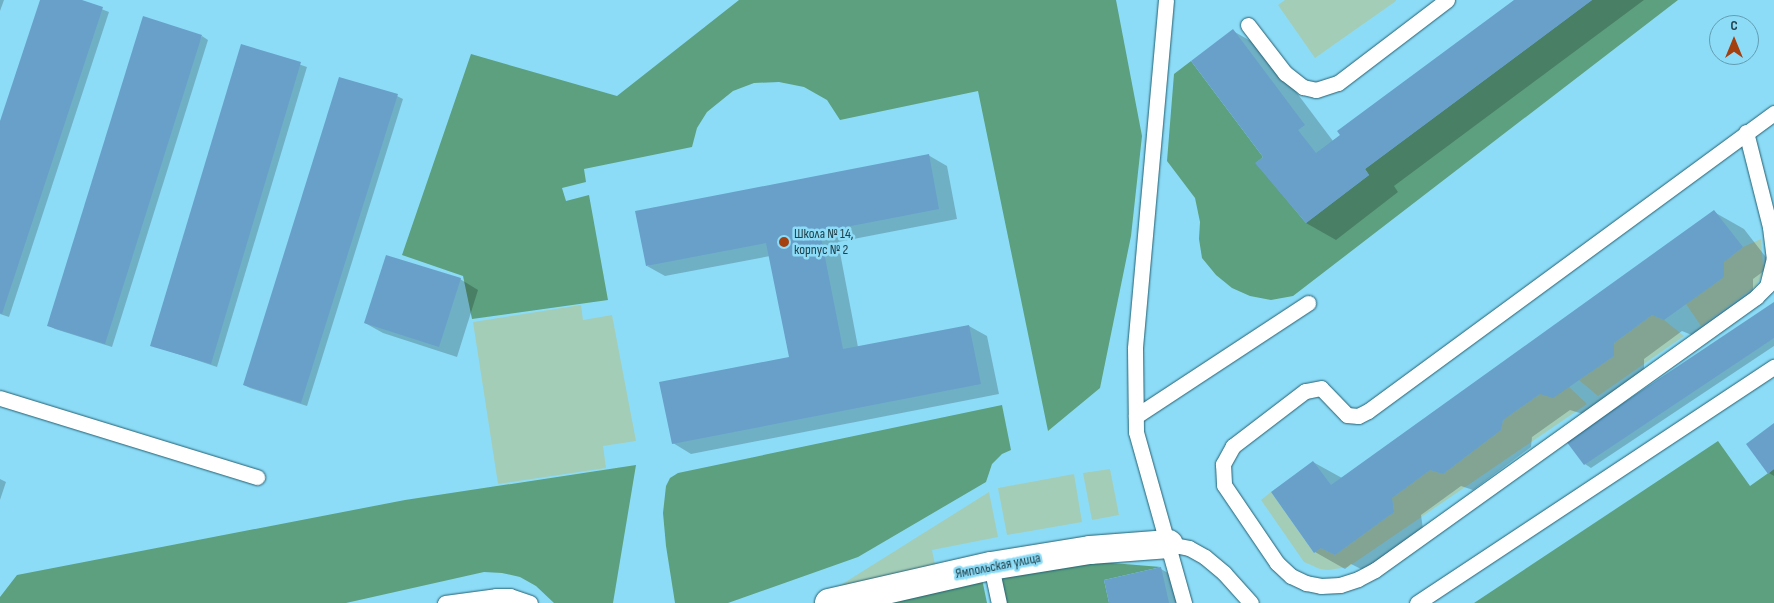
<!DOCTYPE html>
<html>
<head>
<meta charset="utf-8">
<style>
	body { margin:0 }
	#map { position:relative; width:1774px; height:603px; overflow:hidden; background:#8ddcf7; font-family:"Sofia Sans Condensed",sans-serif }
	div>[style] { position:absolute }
	.green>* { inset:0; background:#a4cdb7 }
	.forest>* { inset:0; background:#5ca07f }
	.shadow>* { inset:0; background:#0003 }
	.building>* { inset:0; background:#68a0ca }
	.roads { filter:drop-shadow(0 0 1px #236073) drop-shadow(0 0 1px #236073) }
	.lane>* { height:15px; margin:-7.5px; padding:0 7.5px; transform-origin:7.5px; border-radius:7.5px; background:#fff }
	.street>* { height:28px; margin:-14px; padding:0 14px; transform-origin:14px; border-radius:14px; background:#fff }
	.dots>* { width:14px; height:14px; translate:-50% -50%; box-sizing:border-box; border:2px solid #8ddcf7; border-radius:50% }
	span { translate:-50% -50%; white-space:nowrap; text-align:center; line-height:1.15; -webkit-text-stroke:5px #8ddcf7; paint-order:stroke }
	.poi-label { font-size:14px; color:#21424c }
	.left { translate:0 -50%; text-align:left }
	.street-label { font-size:14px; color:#21424c }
	.north { position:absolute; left:1709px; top:15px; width:50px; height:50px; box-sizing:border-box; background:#8ddcf7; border:1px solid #629eb3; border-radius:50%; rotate:0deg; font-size:14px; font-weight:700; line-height:20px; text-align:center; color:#21424c }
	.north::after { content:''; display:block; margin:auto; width:18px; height:22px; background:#a43f0f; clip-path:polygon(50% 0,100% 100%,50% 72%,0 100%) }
</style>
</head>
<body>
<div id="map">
	<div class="green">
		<i style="clip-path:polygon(1285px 0,1396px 0,1396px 1px,1315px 58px,1278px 5px)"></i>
		<i style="clip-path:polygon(1761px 239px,1763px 266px,1762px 275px,1756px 286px,1701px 326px,1686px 304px,1724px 277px,1724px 262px,1743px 247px)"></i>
		<i style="clip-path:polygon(581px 305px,583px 320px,612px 315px,636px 441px,603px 446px,606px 468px,498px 484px,473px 322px)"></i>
		<i style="clip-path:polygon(1652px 315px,1664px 320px,1684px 336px,1598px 396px,1579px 380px,1614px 356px,1614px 343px)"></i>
		<i style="clip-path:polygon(1569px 387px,1587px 404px,1348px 567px,1328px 570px,1320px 569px,1304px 562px,1261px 500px,1271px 492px,1314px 553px,1321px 548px,1335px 555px,1394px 512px,1392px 498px,1430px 470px,1443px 474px,1501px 430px,1503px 420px,1540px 394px)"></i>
		<i style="clip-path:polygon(1110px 469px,1119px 515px,1092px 520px,1083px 473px)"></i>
		<i style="clip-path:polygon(1074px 474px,1082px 522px,1007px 535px,998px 488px)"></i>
		<i style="clip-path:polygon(989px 492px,998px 537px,932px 550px,937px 574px,812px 603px)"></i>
	</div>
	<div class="forest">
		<i style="clip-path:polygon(739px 0,1116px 0,1142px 136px,1131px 236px,1100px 388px,1048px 431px,978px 91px,840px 120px,827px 100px,804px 87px,779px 82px,754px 83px,733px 91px,707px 112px,697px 128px,692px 147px,584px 169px,586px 182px,562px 188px,566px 201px,589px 195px,608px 300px,472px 319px,463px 276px,402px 255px,471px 54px,617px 96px)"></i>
		<i style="clip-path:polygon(1592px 0,1678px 0,1293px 296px,1271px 300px,1250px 296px,1232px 288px,1216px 275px,1202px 258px,1199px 239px,1200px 222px,1195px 198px,1167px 161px,1174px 74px,1191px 61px,1263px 157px,1256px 163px,1306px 223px,1369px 175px,1365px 169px)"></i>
		<i style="clip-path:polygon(1002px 405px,1011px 450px,1002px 454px,992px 464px,986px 482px,858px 557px,728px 603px,675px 603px,666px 546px,663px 513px,666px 486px,670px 478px,678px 473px)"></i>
		<i style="clip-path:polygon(1718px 441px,1750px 486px,1774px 469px,1774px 603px,1474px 603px)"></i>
		<i style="clip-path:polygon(636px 465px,613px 603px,554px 603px,536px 586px,520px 577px,502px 573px,484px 572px,346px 603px,0 603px,0 597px,17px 575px,405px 500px)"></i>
		<i style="clip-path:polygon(1075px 563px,1112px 563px,1161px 567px,1104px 580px,1109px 603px,1005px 603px,998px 574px)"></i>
		<i style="clip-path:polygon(982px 579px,987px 603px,881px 603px)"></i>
	</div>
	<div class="shadow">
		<i style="clip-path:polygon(0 0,4px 0,0 11px)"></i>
		<i style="clip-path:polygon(41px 0,78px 0,109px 12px,9px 317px,0 314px,0 125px)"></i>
		<i style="clip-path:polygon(1516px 0,1644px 0,1394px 186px,1398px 192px,1336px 240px,1306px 223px,1264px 157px,1233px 31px,1263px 48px,1333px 141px)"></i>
		<i style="clip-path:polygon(202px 36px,208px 40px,112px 347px,55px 329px,48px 325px)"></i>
		<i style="clip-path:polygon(242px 45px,307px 67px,217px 367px,151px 345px)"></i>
		<i style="clip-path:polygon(397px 96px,403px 99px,307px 406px,250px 388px,244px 385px)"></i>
		<i style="clip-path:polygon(928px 155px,947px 166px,957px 219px,838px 242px,858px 347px,969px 326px,987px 336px,999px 394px,691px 454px,673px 443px,790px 358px,770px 256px,665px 276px,647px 266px)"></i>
		<i style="clip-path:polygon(1714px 212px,1744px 229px,1772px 265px,1753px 279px,1753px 294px,1694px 336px,1682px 331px,1644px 359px,1644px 373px,1583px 414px,1570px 410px,1532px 437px,1531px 447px,1473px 490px,1461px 486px,1421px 515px,1423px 529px,1365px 571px,1351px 564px,1345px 569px,1315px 552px,1273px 493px,1313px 462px,1342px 478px)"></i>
		<i style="clip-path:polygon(460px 279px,478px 290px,457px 357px,383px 333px,365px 323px)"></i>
		<i style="clip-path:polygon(1774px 304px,1774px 346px,1591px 468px,1585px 464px)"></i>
		<i style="clip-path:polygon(1774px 424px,1774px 476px,1769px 473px)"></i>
		<i style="clip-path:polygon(0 479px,6px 482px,0 500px)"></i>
		<i style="clip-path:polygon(1161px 569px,1187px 584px,1192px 603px,1110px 603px)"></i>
	</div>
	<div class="building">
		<i style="clip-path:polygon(40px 0,82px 0,103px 7px,2px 314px,0 313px,0 121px)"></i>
		<i style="clip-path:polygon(1514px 0,1592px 0,1365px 169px,1369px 175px,1306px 223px,1255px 163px,1263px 157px,1191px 61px,1233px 29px,1305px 125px,1298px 130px,1316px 153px,1340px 135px,1337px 131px)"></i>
		<i style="clip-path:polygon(143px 16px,202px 35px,105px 344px,47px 326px)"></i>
		<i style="clip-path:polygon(241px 44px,301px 62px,211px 364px,150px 346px)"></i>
		<i style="clip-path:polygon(339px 77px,398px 94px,301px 403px,243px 385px)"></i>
		<i style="clip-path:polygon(929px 154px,939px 209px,820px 232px,843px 349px,969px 325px,981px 384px,672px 444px,659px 382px,789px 357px,766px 243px,646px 266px,635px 211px)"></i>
		<i style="clip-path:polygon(1714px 210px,1743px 247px,1724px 262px,1724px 277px,1664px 320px,1652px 315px,1614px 343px,1614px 356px,1553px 398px,1540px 394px,1503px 420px,1501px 430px,1443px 474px,1430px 470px,1392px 498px,1394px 512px,1335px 555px,1321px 548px,1314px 553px,1271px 492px,1313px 461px,1331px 485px)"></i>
		<i style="clip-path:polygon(386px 255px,461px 278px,439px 347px,364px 323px)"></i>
		<i style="clip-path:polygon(1774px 302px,1774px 338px,1584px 465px,1566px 441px)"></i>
		<i style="clip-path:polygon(1774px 423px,1774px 469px,1768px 474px,1746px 444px)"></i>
		<i style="clip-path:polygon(1161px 567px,1169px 603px,1109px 603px,1104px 580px)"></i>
	</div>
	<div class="roads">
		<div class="lane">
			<i style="left:1166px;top:0;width:350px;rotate:95.1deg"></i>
			<i style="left:1135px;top:349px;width:83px;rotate:89.3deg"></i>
			<i style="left:1136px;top:432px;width:178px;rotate:74.3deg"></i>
			<i style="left:1248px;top:25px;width:61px;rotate:52.4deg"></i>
			<i style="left:1285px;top:73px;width:23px;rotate:38deg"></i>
			<i style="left:1303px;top:87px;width:13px;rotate:13deg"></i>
			<i style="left:1316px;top:90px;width:23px;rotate:-18deg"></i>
			<i style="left:1338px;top:83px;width:137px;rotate:-37.3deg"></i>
			<i style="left:1774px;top:113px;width:504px;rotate:143.72deg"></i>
			<i style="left:1368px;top:411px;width:11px;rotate:153deg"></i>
			<i style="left:1358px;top:416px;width:11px;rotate:-175deg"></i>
			<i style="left:1347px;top:415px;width:37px;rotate:-134deg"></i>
			<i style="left:1321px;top:388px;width:16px;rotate:169deg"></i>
			<i style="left:1305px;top:391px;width:91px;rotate:142.6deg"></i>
			<i style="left:1233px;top:446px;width:21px;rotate:119deg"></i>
			<i style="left:1223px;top:464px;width:21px;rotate:87deg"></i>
			<i style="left:1224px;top:485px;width:94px;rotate:55.8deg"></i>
			<i style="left:1277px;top:563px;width:19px;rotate:43deg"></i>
			<i style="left:1291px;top:576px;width:17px;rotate:25deg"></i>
			<i style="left:1306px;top:583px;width:15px;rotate:11deg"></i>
			<i style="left:1321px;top:586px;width:19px;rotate:-3deg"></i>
			<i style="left:1340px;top:585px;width:19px;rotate:-18deg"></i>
			<i style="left:1358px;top:579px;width:19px;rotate:-28deg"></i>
			<i style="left:1375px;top:570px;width:469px;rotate:-35.6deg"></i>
			<i style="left:1756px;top:297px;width:16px;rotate:-45deg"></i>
			<i style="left:1767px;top:286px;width:29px;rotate:-76deg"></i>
			<i style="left:1746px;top:132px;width:98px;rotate:75.8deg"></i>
			<i style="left:1770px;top:227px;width:31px;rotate:83deg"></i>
			<i style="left:0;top:398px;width:269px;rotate:17.1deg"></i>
			<i style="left:1136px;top:416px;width:206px;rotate:-33.3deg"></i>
			<i style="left:1169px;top:544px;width:20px;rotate:11deg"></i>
			<i style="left:1189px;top:548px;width:18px;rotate:29deg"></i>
			<i style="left:1205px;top:557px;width:25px;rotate:40deg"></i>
			<i style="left:1224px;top:573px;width:40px;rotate:48deg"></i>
			<i style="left:991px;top:566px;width:38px;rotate:78deg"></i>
			<i style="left:445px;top:603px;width:51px;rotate:-7.8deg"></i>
			<i style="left:496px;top:596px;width:14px"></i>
			<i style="left:510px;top:596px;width:21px;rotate:19deg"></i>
			<i style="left:1417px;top:603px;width:428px;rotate:-33.5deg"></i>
		</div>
		<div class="street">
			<i style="left:829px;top:603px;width:166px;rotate:-12.9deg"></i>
			<i style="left:991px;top:566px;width:100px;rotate:-9.2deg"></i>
			<i style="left:1090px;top:550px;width:79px;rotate:-4.3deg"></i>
		</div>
	</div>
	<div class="dots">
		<i style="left:784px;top:242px;background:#a43f0f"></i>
	</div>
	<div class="poi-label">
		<span class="left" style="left:794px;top:242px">Школа № 14,<br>корпус № 2</span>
	</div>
	<div class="street-label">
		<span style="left:998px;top:566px;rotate:-11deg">Ямпольская улица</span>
	</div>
	<div class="north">С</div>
</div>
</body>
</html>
